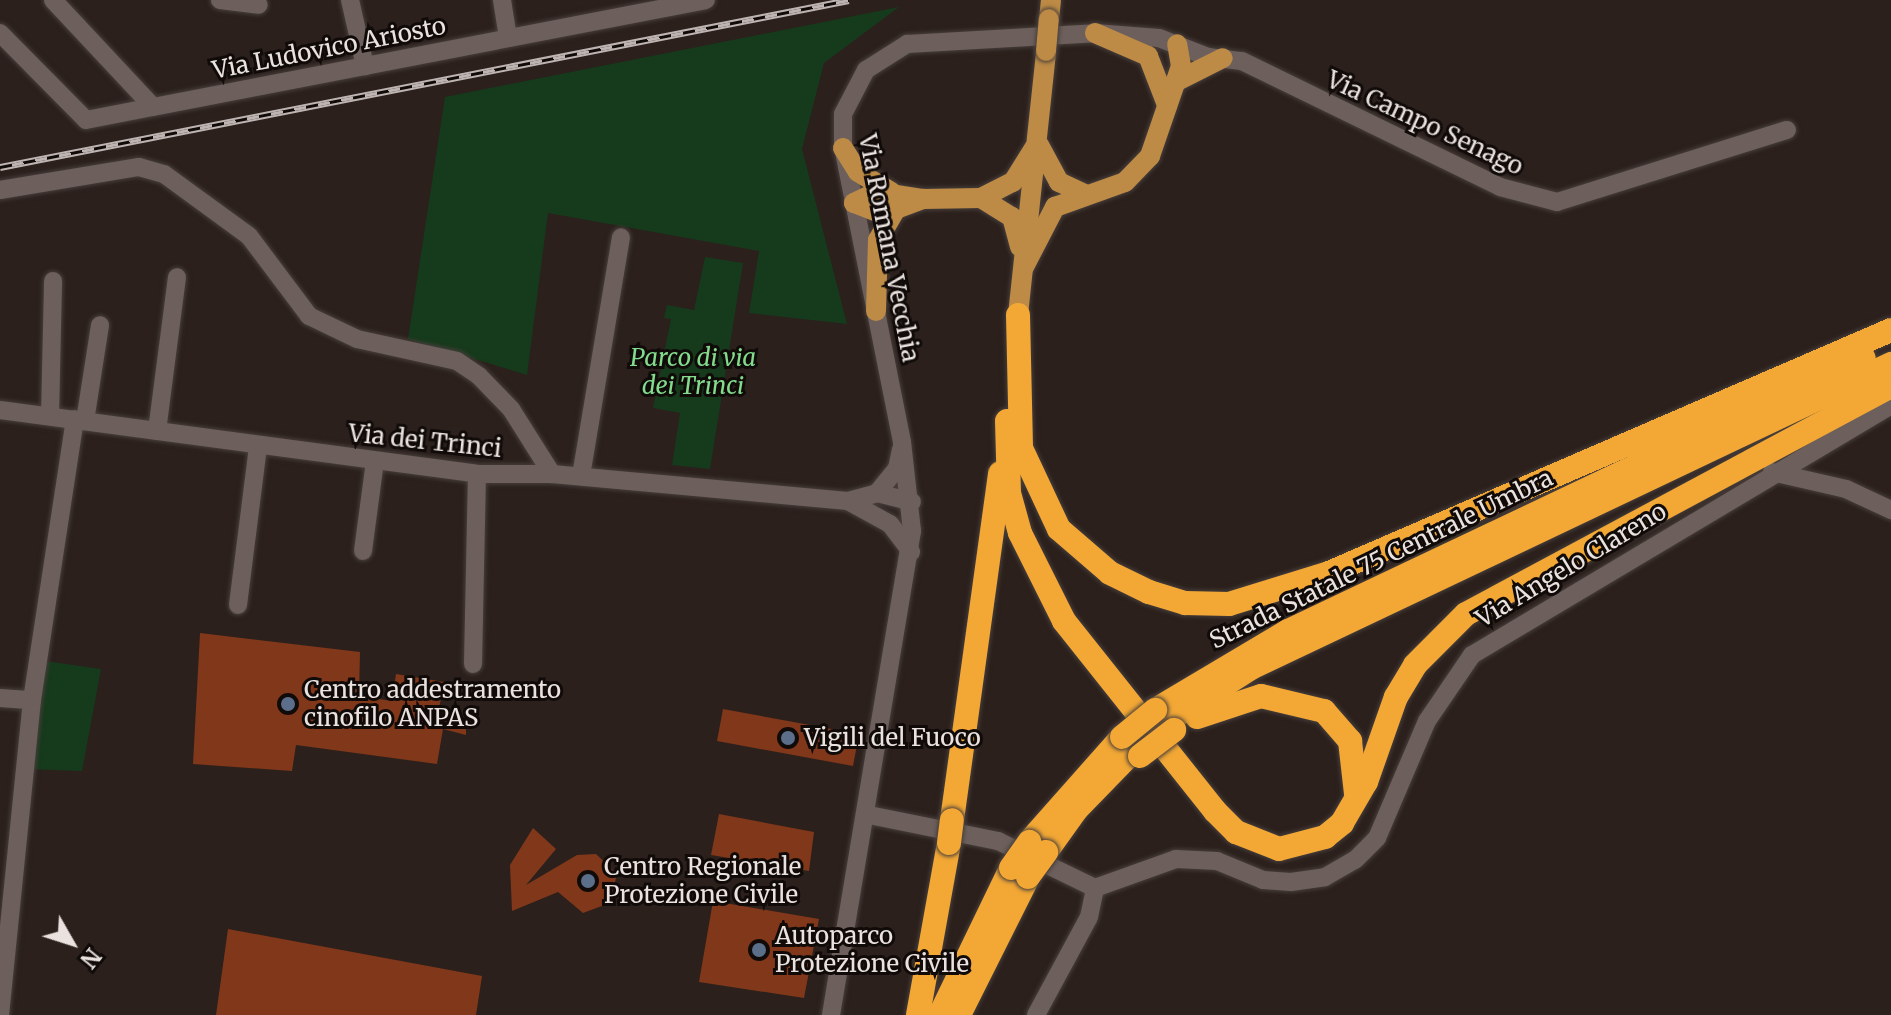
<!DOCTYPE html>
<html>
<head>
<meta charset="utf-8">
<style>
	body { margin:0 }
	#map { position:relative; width:1891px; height:1015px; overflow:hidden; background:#2b201c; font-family:Merriweather,serif }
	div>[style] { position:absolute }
	.green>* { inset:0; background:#163a1c }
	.building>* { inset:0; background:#813719 }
	.roads { filter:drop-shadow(0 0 2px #473e3b) drop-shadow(0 0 2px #473e3b) }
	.minor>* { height:18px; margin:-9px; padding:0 9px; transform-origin:9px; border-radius:9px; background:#6d605c }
	.major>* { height:20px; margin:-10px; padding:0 10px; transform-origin:10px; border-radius:10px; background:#bd8b45 }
	.highway>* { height:24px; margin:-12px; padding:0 12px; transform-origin:12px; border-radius:12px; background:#f3a835 }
	.rail>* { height:7px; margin-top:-3.5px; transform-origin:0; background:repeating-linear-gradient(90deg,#100b09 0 12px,#beb5b2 0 24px); box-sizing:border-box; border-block:2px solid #beb5b2 }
	.bridges { filter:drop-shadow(0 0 2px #473e3b) drop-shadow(0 0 2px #473e3b) }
	.major-bridge>* { height:20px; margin:-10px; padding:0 10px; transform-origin:10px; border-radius:10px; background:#bd8b45 }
	.highway-bridge>* { height:24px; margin:-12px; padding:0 12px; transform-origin:12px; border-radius:12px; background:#f3a835 }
	.dots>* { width:22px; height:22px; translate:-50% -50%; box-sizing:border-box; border:4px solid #100b09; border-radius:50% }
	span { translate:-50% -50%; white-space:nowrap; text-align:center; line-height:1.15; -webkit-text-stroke:6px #100b09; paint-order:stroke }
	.street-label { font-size:24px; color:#eae2df }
	.park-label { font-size:24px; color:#83dc8d; font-style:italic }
	.poi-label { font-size:24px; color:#eae2df }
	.left { translate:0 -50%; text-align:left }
	.north { position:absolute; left:32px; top:903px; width:80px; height:80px; -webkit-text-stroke:6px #100b09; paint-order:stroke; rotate:129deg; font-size:22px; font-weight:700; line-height:32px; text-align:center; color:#eae2df }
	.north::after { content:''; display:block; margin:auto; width:28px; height:36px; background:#eae2df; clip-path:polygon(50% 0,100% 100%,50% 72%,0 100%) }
</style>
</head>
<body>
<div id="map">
	<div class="green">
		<i style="clip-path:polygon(899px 7px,824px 63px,802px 149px,847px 324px,749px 313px,759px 251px,548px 213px,527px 375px,408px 339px,445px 97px)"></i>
		<i style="clip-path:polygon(705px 257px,743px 263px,710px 469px,672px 465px,680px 413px,653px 408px,671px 319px,664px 318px,667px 305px,694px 310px)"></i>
		<i style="clip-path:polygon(38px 660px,101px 669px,82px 771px,25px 769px)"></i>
	</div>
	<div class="building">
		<i style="clip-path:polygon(200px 633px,360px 652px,359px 696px,392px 701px,396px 674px,444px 682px,437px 719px,466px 724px,466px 735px,443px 729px,437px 764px,296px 745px,292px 771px,193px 764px)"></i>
		<i style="clip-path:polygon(723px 709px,859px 734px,853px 766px,717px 741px)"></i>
		<i style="clip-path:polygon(719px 814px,814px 832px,809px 871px,711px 855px)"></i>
		<i style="clip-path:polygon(533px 828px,556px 849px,526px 885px,577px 855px,596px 854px,617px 874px,610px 903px,583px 913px,558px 892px,512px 911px,510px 865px)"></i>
		<i style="clip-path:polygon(713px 901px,819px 919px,804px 998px,699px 982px)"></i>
		<i style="clip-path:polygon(228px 929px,482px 976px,476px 1015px,216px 1015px)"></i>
	</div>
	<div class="roads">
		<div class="minor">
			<i style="left:53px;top:0;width:146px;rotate:46.9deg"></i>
			<i style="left:153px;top:107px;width:563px;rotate:-10.95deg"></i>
			<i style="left:220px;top:0;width:39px;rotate:7deg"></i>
			<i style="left:350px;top:0;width:68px;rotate:77.2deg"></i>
			<i style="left:502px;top:0;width:38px;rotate:81deg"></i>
			<i style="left:0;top:33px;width:122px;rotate:45.3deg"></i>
			<i style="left:86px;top:120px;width:68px;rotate:-11deg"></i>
			<i style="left:0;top:190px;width:141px;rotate:-9.4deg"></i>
			<i style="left:139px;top:167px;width:26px;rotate:16deg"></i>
			<i style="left:164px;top:174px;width:105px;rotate:36.1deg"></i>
			<i style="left:249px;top:236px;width:100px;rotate:53.1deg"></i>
			<i style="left:309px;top:316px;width:53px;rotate:25.6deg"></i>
			<i style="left:357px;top:339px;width:102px;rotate:12.4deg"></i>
			<i style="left:457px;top:361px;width:27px;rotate:34deg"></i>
			<i style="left:479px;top:376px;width:46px;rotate:45.9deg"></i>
			<i style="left:511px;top:409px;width:77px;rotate:57.8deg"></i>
			<i style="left:0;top:410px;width:481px;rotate:7.6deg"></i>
			<i style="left:477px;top:474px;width:75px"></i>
			<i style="left:552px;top:474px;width:297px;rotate:5.2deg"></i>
			<i style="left:848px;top:501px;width:48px;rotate:28.7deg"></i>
			<i style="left:890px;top:524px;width:35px;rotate:53deg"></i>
			<i style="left:50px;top:416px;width:135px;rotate:-88.7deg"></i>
			<i style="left:85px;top:421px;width:97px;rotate:-81.1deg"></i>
			<i style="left:157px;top:431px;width:155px;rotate:-82.6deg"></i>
			<i style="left:1772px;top:472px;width:76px;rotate:12.9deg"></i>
			<i style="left:1846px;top:489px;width:50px;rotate:25deg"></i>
			<i style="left:581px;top:476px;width:242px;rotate:-80.5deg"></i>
			<i style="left:877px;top:493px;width:32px;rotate:-51deg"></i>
			<i style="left:897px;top:468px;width:19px;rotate:-78deg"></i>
			<i style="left:848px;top:501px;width:30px;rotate:-15deg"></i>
			<i style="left:877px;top:493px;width:36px;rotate:14deg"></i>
			<i style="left:363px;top:551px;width:91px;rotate:-82.4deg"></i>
			<i style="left:238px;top:605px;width:160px;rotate:-82.8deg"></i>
			<i style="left:473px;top:664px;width:190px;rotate:-88.8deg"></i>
			<i style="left:0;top:698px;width:32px;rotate:4deg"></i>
			<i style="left:869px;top:815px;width:132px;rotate:11.4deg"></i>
			<i style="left:998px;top:841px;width:108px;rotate:25.9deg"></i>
			<i style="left:1095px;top:888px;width:86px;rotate:-19.7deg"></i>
			<i style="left:1176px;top:859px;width:41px;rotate:2.8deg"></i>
			<i style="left:1217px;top:861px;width:50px;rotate:22.4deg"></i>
			<i style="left:1263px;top:880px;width:28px;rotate:4deg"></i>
			<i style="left:1291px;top:882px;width:34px;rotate:-8deg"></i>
			<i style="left:1325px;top:877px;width:34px;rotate:-30deg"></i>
			<i style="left:1355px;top:860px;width:31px;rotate:-45deg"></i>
			<i style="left:1377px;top:838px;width:127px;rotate:-66.9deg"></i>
			<i style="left:1427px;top:721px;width:80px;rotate:-55.7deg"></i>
			<i style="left:1472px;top:655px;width:488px;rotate:-30.8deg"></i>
			<i style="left:0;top:1015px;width:317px;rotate:-84.2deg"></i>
			<i style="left:32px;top:700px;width:284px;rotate:-81.3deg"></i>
			<i style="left:831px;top:1015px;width:491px;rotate:-80.5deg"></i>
			<i style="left:912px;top:531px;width:90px;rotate:-96.4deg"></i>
			<i style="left:902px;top:442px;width:300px;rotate:-101.3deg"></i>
			<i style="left:843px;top:148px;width:34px;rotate:-90deg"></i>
			<i style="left:843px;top:114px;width:50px;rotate:-62.4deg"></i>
			<i style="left:866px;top:70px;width:49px;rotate:-32.4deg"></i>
			<i style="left:907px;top:44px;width:188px;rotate:-3.3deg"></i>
			<i style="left:1095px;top:33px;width:64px;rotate:4.5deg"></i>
			<i style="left:1159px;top:38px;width:53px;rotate:21.2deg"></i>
			<i style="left:1208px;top:57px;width:34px;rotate:7deg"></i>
			<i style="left:1242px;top:61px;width:287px;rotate:26deg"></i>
			<i style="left:1500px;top:187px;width:59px;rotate:14.7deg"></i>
			<i style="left:1557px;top:202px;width:241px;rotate:-17.4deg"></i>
			<i style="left:1036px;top:1015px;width:111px;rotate:-61.6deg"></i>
			<i style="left:1089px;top:917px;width:30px;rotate:-78deg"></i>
		</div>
		<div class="major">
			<i style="left:1049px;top:19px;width:19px;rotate:-84deg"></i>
			<i style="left:1095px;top:33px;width:58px;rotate:23.5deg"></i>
			<i style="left:1148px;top:56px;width:53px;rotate:68.8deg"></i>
			<i style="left:1177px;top:81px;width:51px;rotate:-26.6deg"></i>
			<i style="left:1039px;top:145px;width:42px;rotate:61.6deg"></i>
			<i style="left:1059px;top:182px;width:29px;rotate:25deg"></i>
			<i style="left:843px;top:148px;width:28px;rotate:58deg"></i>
			<i style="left:858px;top:172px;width:39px;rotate:31deg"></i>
			<i style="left:981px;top:198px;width:36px;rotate:32deg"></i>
			<i style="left:1012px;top:217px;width:31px;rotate:75deg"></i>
			<i style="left:854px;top:203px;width:31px;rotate:21deg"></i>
			<i style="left:883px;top:214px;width:43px;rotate:-20.6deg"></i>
			<i style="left:923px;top:199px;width:58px;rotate:-1deg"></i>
			<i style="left:981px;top:198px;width:36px;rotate:-27deg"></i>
			<i style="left:1013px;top:182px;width:40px;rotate:-58deg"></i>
			<i style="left:854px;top:203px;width:25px;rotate:-26deg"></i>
			<i style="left:877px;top:192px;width:47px;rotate:8.7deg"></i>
			<i style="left:1024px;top:267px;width:68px;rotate:-62.7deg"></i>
			<i style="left:1055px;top:207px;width:74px;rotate:-19.7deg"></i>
			<i style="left:1125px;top:182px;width:36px;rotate:-46deg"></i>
			<i style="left:1150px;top:156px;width:95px;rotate:-71deg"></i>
			<i style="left:1181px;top:66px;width:22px;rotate:-100deg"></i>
			<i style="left:876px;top:311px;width:71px;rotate:-88.4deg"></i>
			<i style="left:878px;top:240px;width:34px;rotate:-60deg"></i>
			<i style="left:1018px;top:315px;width:265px;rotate:-83.9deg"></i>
		</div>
		<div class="highway">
			<i style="left:1018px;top:315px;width:133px;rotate:88.7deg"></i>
			<i style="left:1021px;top:448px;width:89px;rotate:64.9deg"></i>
			<i style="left:1059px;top:529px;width:67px;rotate:40.8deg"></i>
			<i style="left:1110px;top:573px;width:43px;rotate:26deg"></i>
			<i style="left:1149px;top:592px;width:38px;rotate:17deg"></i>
			<i style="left:1185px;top:603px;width:44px;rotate:1.3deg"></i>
			<i style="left:1229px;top:604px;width:105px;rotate:-17.2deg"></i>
			<i style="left:1329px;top:573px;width:612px;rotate:-23.38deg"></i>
			<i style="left:1007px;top:421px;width:72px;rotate:88.4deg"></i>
			<i style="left:1009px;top:493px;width:41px;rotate:74.6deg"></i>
			<i style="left:1020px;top:533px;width:98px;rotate:63.4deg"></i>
			<i style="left:1064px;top:621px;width:243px;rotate:51.5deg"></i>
			<i style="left:1215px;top:811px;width:30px;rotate:45deg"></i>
			<i style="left:1236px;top:832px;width:46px;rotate:21.6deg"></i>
			<i style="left:1279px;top:849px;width:48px;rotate:-14.6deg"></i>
			<i style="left:1325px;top:837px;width:22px;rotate:-39deg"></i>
			<i style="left:1342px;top:823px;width:48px;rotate:-59.7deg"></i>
			<i style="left:1366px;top:782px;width:90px;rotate:-70.6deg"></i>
			<i style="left:1396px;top:697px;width:37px;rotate:-59deg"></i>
			<i style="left:1415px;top:665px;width:72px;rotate:-45deg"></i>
			<i style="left:1466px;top:614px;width:482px;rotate:-28.2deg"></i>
			<i style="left:1155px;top:710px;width:155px;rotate:-30.7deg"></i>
			<i style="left:1288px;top:631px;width:637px;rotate:-25.36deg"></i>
			<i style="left:1197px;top:717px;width:67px;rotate:-18.2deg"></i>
			<i style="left:1261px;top:696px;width:65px;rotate:13.4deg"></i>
			<i style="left:1324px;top:711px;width:40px;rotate:49deg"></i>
			<i style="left:1350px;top:741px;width:53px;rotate:83.5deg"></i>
			<i style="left:1166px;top:722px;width:101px;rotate:-32.4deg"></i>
			<i style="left:1251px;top:668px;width:709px;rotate:-25.41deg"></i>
			<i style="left:952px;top:820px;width:350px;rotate:-82.1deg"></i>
			<i style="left:1029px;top:842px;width:140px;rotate:-48.5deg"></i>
			<i style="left:1046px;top:852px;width:52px;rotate:-54.5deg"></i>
			<i style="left:1076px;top:810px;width:88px;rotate:-45.9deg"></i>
			<i style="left:918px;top:1015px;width:175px;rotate:-79.8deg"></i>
			<i style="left:940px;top:1015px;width:163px;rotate:-64.2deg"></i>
			<i style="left:959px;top:1015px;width:154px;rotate:-63.4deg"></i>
		</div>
	</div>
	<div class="rail">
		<i style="left:0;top:167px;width:865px;rotate:-11.13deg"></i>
	</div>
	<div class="bridges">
		<div class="major-bridge">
			<i style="left:1046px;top:51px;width:32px;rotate:-85deg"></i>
		</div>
		<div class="highway-bridge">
			<i style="left:1122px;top:737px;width:43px;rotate:-39.3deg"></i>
			<i style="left:1140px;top:756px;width:43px;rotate:-37.4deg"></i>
			<i style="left:949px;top:843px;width:23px;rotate:-83deg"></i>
			<i style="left:1011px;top:868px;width:32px;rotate:-55deg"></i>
			<i style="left:1028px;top:877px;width:31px;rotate:-54deg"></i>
		</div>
	</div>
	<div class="dots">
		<i style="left:288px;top:704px;background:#5c6f8a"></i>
		<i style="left:788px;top:738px;background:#5c6f8a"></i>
		<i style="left:588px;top:881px;background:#5c6f8a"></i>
		<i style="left:759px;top:950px;background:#5c6f8a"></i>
	</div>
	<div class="street-label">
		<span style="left:329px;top:48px;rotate:-11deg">Via Ludovico Ariosto</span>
		<span style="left:1425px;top:123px;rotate:25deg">Via Campo Senago</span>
		<span style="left:889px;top:248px;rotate:79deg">Via Romana Vecchia</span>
		<span style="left:425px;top:441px;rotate:6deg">Via dei Trinci</span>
		<span style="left:1381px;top:559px;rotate:-26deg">Strada Statale 75 Centrale Umbra</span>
		<span style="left:1571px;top:565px;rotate:-31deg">Via Angelo Clareno</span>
	</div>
	<div class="park-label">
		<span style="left:693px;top:372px">Parco di via<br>dei Trinci</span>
	</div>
	<div class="poi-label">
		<span class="left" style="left:304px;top:704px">Centro addestramento<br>cinofilo ANPAS</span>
		<span class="left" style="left:804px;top:738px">Vigili del Fuoco</span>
		<span class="left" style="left:604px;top:881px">Centro Regionale<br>Protezione Civile</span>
		<span class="left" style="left:775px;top:950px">Autoparco<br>Protezione Civile</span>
	</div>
	<div class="north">N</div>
</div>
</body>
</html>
